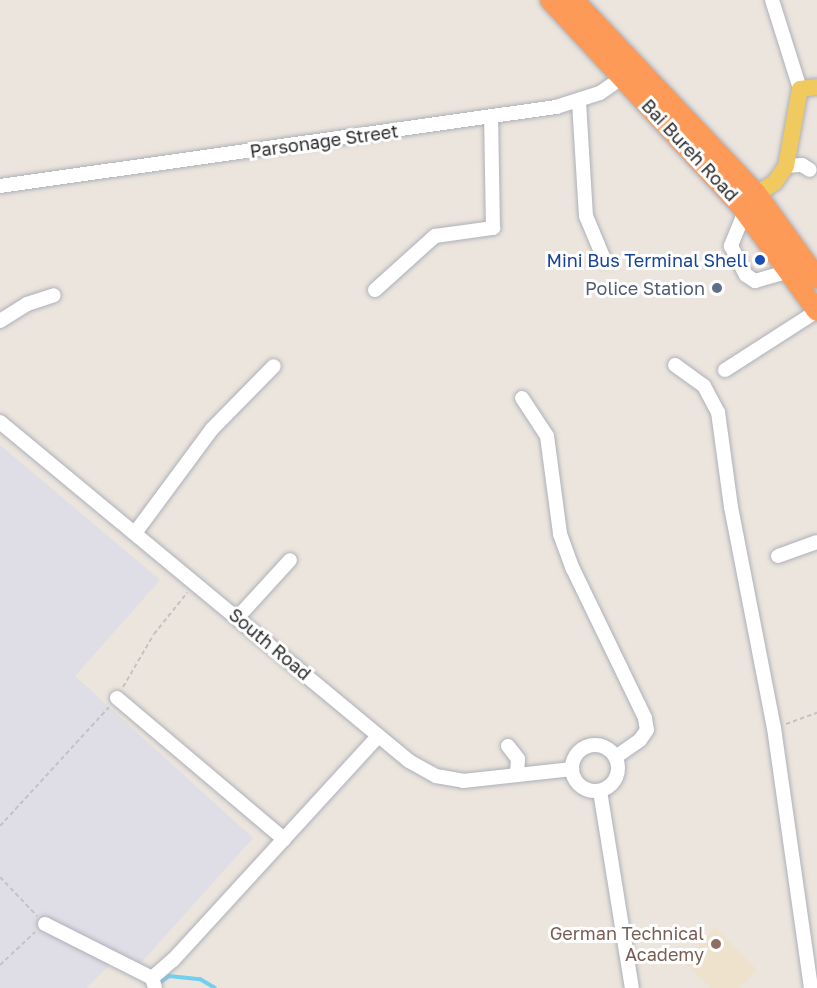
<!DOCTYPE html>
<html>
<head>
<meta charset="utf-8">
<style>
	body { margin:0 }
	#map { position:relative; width:817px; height:988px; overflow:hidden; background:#ece5dd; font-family:"Golos Text",sans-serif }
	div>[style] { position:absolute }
	.industrial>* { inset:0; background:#dfdde5 }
	.education>* { inset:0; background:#eee2cc }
	.stream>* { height:4px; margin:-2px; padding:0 2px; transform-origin:2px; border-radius:2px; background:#70d0ee }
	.path>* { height:2px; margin-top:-1px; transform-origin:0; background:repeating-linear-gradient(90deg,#c3c3c3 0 4.5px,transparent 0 7.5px) }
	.roads { filter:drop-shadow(0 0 2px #adb0ba) drop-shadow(0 0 2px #adb0ba) }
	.minor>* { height:14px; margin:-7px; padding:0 7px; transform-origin:7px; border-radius:7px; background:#fff }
	.minor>.ring { margin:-7px; padding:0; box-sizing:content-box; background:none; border:14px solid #fff; border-radius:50% }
	.major>* { height:16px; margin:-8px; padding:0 8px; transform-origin:8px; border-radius:8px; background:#f0ca5e }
	.highway>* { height:20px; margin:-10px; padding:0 10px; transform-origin:10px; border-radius:10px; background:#fd9a57 }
	.dots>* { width:16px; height:16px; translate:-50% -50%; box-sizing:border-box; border:3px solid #fff; border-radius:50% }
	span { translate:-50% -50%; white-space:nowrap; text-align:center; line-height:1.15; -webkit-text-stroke:6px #fff; paint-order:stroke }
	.street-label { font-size:18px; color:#2a2a2a }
	.transit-label { font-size:18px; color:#164399 }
	.right { translate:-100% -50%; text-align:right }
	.service-label { font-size:18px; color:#4e5e75 }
	.education-label { font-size:18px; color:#785e54 }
</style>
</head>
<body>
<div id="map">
	<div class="industrial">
		<i style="clip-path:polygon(0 445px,160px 580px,75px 676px,253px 838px,140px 964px,113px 962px,86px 988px,0 988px)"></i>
	</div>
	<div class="education">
		<i style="clip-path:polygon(715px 927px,757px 970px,739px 988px,710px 988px,684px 961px)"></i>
	</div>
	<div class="stream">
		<i style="left:158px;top:984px;width:14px;rotate:-36deg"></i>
		<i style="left:169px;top:976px;width:31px;rotate:6deg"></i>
		<i style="left:200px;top:979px;width:17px;rotate:31deg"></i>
	</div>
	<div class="path">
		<i style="left:123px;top:687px;width:61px;rotate:-59.7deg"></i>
		<i style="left:154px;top:634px;width:53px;rotate:-51.2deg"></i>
		<i style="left:786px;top:724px;width:33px;rotate:-20deg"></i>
		<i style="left:0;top:826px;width:161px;rotate:-47.5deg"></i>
		<i style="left:0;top:877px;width:54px;rotate:46.5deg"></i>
		<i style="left:0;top:965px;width:48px;rotate:-43.3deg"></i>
	</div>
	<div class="roads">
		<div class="minor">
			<i style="left:772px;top:0;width:93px;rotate:72.5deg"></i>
			<i style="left:579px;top:102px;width:114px;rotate:86.5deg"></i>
			<i style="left:586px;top:216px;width:47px;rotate:67.3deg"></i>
			<i style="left:786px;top:166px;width:16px;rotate:-4deg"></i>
			<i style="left:802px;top:165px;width:9px;rotate:32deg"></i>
			<i style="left:0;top:186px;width:562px;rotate:-8.09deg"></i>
			<i style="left:556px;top:107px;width:46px;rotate:-17.7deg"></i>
			<i style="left:600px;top:93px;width:35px;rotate:-35deg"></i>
			<i style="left:745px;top:211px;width:38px;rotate:112deg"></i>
			<i style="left:731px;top:246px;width:33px;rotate:63deg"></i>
			<i style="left:746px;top:275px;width:11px;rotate:34deg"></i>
			<i style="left:755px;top:281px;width:36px;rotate:-16deg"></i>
			<i style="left:375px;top:290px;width:81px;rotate:-42deg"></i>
			<i style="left:435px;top:236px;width:59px;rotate:-7.9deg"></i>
			<i style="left:493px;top:228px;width:111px;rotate:-91deg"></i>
			<i style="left:0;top:321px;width:32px;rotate:-32deg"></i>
			<i style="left:27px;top:304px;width:28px;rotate:-18deg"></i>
			<i style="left:675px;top:365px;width:36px;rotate:36deg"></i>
			<i style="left:704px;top:386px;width:30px;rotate:62deg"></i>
			<i style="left:718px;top:412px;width:96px;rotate:82.2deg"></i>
			<i style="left:731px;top:507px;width:225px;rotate:79deg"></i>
			<i style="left:774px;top:728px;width:263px;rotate:81.9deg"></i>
			<i style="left:725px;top:370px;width:109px;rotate:-32.7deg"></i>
			<i style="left:522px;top:398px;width:45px;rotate:56.7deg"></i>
			<i style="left:547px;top:436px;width:99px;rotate:82.4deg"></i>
			<i style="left:560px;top:534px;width:37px;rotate:70deg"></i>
			<i style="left:573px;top:569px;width:165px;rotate:64.2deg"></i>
			<i style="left:645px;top:718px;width:12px;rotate:81deg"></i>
			<i style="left:647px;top:730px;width:12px;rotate:125deg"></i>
			<i style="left:640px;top:740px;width:29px;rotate:145deg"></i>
			<i style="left:0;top:422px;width:531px;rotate:39.65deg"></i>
			<i style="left:409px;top:761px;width:31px;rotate:29deg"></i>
			<i style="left:436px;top:776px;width:27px;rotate:10deg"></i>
			<i style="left:463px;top:781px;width:110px;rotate:-6.3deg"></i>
			<i style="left:135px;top:533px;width:129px;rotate:-53.5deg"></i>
			<i style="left:212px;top:429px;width:88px;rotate:-45.5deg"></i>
			<i style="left:778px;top:556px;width:41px;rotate:-19.7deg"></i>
			<i style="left:238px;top:617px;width:77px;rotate:-47.6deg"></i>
			<i style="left:117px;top:698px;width:219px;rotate:40.2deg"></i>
			<i class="ring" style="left:572px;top:745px;width:32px;height:32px"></i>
			<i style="left:508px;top:746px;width:16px;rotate:52deg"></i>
			<i style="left:518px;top:759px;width:15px;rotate:94deg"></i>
			<i style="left:600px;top:791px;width:200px;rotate:80.8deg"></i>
			<i style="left:45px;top:924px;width:120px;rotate:26.8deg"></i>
			<i style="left:152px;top:978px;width:10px;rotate:73deg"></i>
			<i style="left:152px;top:978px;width:28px;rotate:-41deg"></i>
			<i style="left:173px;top:960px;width:304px;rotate:-47.5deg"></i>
		</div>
		<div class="major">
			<i style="left:746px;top:201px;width:35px;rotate:-33deg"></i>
			<i style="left:775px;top:182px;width:19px;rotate:-55deg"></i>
			<i style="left:786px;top:166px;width:78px;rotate:-79.7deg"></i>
			<i style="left:800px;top:89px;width:17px;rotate:-7deg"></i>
		</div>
		<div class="highway">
			<i style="left:550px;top:0;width:280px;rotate:47.2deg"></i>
			<i style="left:740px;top:205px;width:131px;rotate:54deg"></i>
			<i style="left:574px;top:0;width:265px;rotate:46.7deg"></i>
			<i style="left:756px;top:193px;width:105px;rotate:54.3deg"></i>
		</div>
	</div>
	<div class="dots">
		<i style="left:760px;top:260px;background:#1a4fb4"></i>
		<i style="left:717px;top:288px;background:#5c6f8a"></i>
		<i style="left:716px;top:944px;background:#8d6e63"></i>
	</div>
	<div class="street-label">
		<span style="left:324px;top:141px;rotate:-8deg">Parsonage Street</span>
		<span style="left:690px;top:150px;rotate:47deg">Bai Bureh Road</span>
		<span style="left:270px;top:644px;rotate:40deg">South Road</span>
	</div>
	<div class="transit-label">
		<span class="right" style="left:748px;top:260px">Mini Bus Terminal Shell</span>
	</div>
	<div class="service-label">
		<span class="right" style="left:705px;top:288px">Police Station</span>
	</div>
	<div class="education-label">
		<span class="right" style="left:704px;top:944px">German Technical<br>Academy</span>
	</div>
</div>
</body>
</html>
